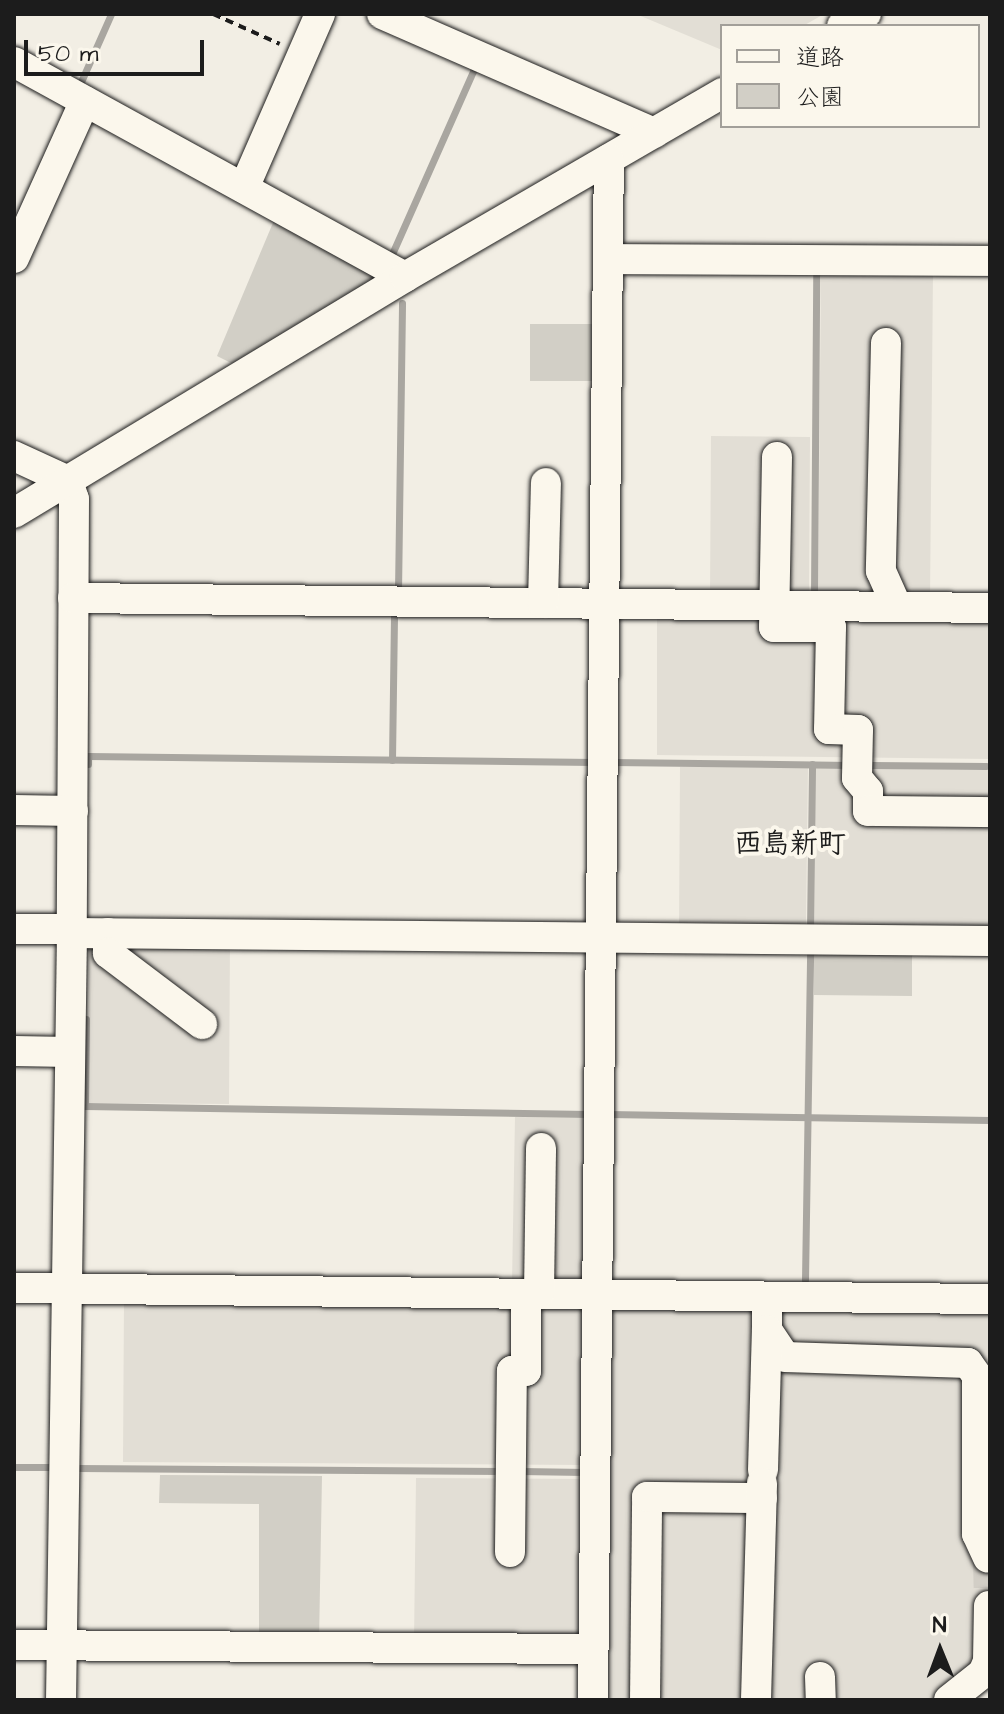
<!DOCTYPE html>
<html>
<head>
<meta charset="utf-8">
<style>
	body { margin:0 }
	#map { position:relative; width:1004px; height:1714px; overflow:hidden; background:#f2eee4; font-family:"Architects Daughter","Klee One",sans-serif }
	div>[style] { position:absolute }
	.built>* { inset:0; background:#e2ded5 }
	.green>* { inset:0; background:#d2cfc6 }
	.stream>* { height:7px; margin:-3.5px; padding:0 3.5px; transform-origin:3.5px; border-radius:3.5px; background:#a9a6a0 }
	.minor-tunnel>* { height:30px; margin-top:-15px; transform-origin:0; background:repeating-linear-gradient(90deg,#d2cec6 0 30px,transparent 0 45px) }
	.path>* { height:4px; margin-top:-2px; transform-origin:0; background:repeating-linear-gradient(90deg,#1c1c1c 0 8px,transparent 0 14px) }
	.roads { filter:drop-shadow(0 0 2px #1c1c1c) drop-shadow(0 0 2px #1c1c1c) }
	.minor>* { height:30px; margin:-15px; padding:0 15px; transform-origin:15px; border-radius:15px; background:#fbf7ec }
	span { translate:-50% -50%; white-space:nowrap; text-align:center; line-height:1.15; -webkit-text-stroke:8px #fbf7ec; paint-order:stroke }
	.quarter-label { font-size:28px; color:#1c1c1c; font-weight:700 }
	.frame { position:absolute; inset:0; border:16px solid #1c1c1c; pointer-events:none }
	.legend { position:absolute; left:720px; top:24px; width:260px; height:104px; box-sizing:border-box; background:#fbf7ec; border:2px solid #a29f99; margin:0; padding:10px 14px; list-style:none; font-size:24px; color:#1c1c1c }
	.legend li { display:flex; align-items:center; gap:16px; height:40px }
	.legend b { width:40px; border:2px solid #a29f99 }
	.north { position:absolute; left:900px; top:1610px; width:80px; height:80px; -webkit-text-stroke:6px #fbf7ec; paint-order:stroke; rotate:359deg; font-size:22px; font-weight:700; line-height:32px; text-align:center; color:#1c1c1c }
	.north::after { content:''; display:block; margin:auto; width:28px; height:36px; background:#1c1c1c; clip-path:polygon(50% 0,100% 100%,50% 72%,0 100%) }
	.scale { position:absolute; left:24px; top:40px; width:180px; height:36px; box-sizing:border-box; border:4px solid #1c1c1c; border-top:0; padding-left:10px; font-size:24px; line-height:28px; white-space:nowrap; color:#1c1c1c; -webkit-text-stroke:6px #fbf7ec; paint-order:stroke }
</style>
</head>
<body>
<div id="map">
	<div class="built">
		<i style="clip-path:polygon(636px 14px,824px 14px,803px 26px,722px 26px,722px 50px)"></i>
		<i style="clip-path:polygon(821px 271px,933px 271px,930px 600px,818px 599px)"></i>
		<i style="clip-path:polygon(711px 436px,810px 437px,809px 599px,710px 598px)"></i>
		<i style="clip-path:polygon(657px 612px,990px 617px,990px 759px,657px 755px)"></i>
		<i style="clip-path:polygon(680px 767px,808px 767px,806px 924px,792px 932px,679px 932px)"></i>
		<i style="clip-path:polygon(815px 768px,990px 770px,990px 935px,814px 932px)"></i>
		<i style="clip-path:polygon(89px 939px,230px 940px,229px 1104px,88px 1103px)"></i>
		<i style="clip-path:polygon(515px 1117px,591px 1118px,589px 1276px,577px 1284px,512px 1283px)"></i>
		<i style="clip-path:polygon(124px 1298px,588px 1306px,587px 1465px,123px 1462px)"></i>
		<i style="clip-path:polygon(617px 1308px,989px 1315px,990px 1687px,964px 1700px,600px 1700px,610px 1315px)"></i>
		<i style="clip-path:polygon(416px 1478px,587px 1479px,587px 1636px,414px 1643px)"></i>
	</div>
	<div class="green">
		<i style="clip-path:polygon(275px 218px,373px 271px,373px 281px,233px 364px,217px 356px)"></i>
		<i style="clip-path:polygon(530px 324px,600px 324px,600px 381px,530px 381px)"></i>
		<i style="clip-path:polygon(814px 948px,912px 948px,912px 996px,814px 995px)"></i>
		<i style="clip-path:polygon(160px 1475px,322px 1476px,319px 1642px,259px 1642px,259px 1504px,159px 1503px)"></i>
	</div>
	<div class="stream">
		<i style="left:80px;top:84px;width:77px;rotate:-66.1deg"></i>
		<i style="left:392px;top:254px;width:208px;rotate:-66.1deg"></i>
		<i style="left:398px;top:592px;width:289px;rotate:-89.2deg"></i>
		<i style="left:814px;top:596px;width:325px;rotate:-89.6deg"></i>
		<i style="left:392px;top:760px;width:150px;rotate:-89.2deg"></i>
		<i style="left:612px;top:762px;width:238px;rotate:0.7deg"></i>
		<i style="left:88px;top:764px;width:8px;rotate:-90deg"></i>
		<i style="left:88px;top:756px;width:506px;rotate:0.68deg"></i>
		<i style="left:871px;top:765px;width:115px;rotate:0.5deg"></i>
		<i style="left:810px;top:932px;width:168px;rotate:-89.3deg"></i>
		<i style="left:86px;top:1019px;width:87px;rotate:90.7deg"></i>
		<i style="left:85px;top:1106px;width:503px;rotate:0.91deg"></i>
		<i style="left:608px;top:1114px;width:382px;rotate:0.9deg"></i>
		<i style="left:805px;top:1280px;width:332px;rotate:-89.1deg"></i>
		<i style="left:14px;top:1467px;width:36px"></i>
		<i style="left:77px;top:1468px;width:424px;rotate:0.4deg"></i>
		<i style="left:520px;top:1471px;width:65px;rotate:0.9deg"></i>
	</div>
	<div class="minor-tunnel">
		<i style="left:988px;top:1558px;width:48px;rotate:88.8deg"></i>
	</div>
	<div class="path">
		<i style="left:213px;top:14px;width:73px;rotate:24.1deg"></i>
	</div>
	<div class="roads">
		<div class="minor">
			<i style="left:382px;top:14px;width:297px;rotate:23.6deg"></i>
			<i style="left:842px;top:26px;width:27px;rotate:-27deg"></i>
			<i style="left:14px;top:62px;width:446px;rotate:28.8deg"></i>
			<i style="left:244px;top:188px;width:190px;rotate:-66.4deg"></i>
			<i style="left:14px;top:258px;width:172px;rotate:-65.7deg"></i>
			<i style="left:608px;top:259px;width:382px;rotate:0.3deg"></i>
			<i style="left:886px;top:343px;width:228px;rotate:91.3deg"></i>
			<i style="left:881px;top:571px;width:39px;rotate:66deg"></i>
			<i style="left:14px;top:456px;width:60px;rotate:24.8deg"></i>
			<i style="left:68px;top:481px;width:19px;rotate:72deg"></i>
			<i style="left:74px;top:499px;width:434px;rotate:90.3deg"></i>
			<i style="left:72px;top:933px;width:767px;rotate:90.82deg"></i>
			<i style="left:777px;top:457px;width:170px;rotate:91deg"></i>
			<i style="left:774px;top:627px;width:57px"></i>
			<i style="left:831px;top:627px;width:102px;rotate:91.1deg"></i>
			<i style="left:829px;top:729px;width:29px;rotate:2deg"></i>
			<i style="left:858px;top:730px;width:48px;rotate:91.2deg"></i>
			<i style="left:857px;top:778px;width:17px;rotate:50deg"></i>
			<i style="left:868px;top:791px;width:20px;rotate:90deg"></i>
			<i style="left:868px;top:811px;width:122px;rotate:0.5deg"></i>
			<i style="left:14px;top:513px;width:457px;rotate:-31.1deg"></i>
			<i style="left:405px;top:277px;width:367px;rotate:-30.1deg"></i>
			<i style="left:73px;top:598px;width:917px;rotate:0.62deg"></i>
			<i style="left:543px;top:603px;width:120px;rotate:-88.6deg"></i>
			<i style="left:14px;top:810px;width:59px;rotate:1deg"></i>
			<i style="left:14px;top:929px;width:58px"></i>
			<i style="left:72px;top:933px;width:918px;rotate:0.5deg"></i>
			<i style="left:108px;top:933px;width:20px;rotate:90deg"></i>
			<i style="left:108px;top:953px;width:118px;rotate:37.1deg"></i>
			<i style="left:14px;top:1051px;width:56px;rotate:1deg"></i>
			<i style="left:14px;top:1288px;width:976px;rotate:0.65deg"></i>
			<i style="left:539px;top:1294px;width:146px;rotate:-89.2deg"></i>
			<i style="left:767px;top:1297px;width:33px;rotate:90deg"></i>
			<i style="left:767px;top:1330px;width:32px;rotate:56deg"></i>
			<i style="left:785px;top:1357px;width:183px;rotate:1.9deg"></i>
			<i style="left:968px;top:1363px;width:16px;rotate:55deg"></i>
			<i style="left:977px;top:1376px;width:158px;rotate:90deg"></i>
			<i style="left:977px;top:1534px;width:26px;rotate:65deg"></i>
			<i style="left:763px;top:1470px;width:140px;rotate:-88.4deg"></i>
			<i style="left:510px;top:1552px;width:181px;rotate:-89.4deg"></i>
			<i style="left:512px;top:1371px;width:14px"></i>
			<i style="left:526px;top:1371px;width:77px;rotate:-90deg"></i>
			<i style="left:14px;top:1645px;width:579px;rotate:0.4deg"></i>
			<i style="left:820px;top:1677px;width:23px;rotate:88deg"></i>
			<i style="left:593px;top:1700px;width:1541px;rotate:-89.41deg"></i>
			<i style="left:645px;top:1700px;width:203px;rotate:-89.4deg"></i>
			<i style="left:647px;top:1497px;width:115px;rotate:0.5deg"></i>
			<i style="left:756px;top:1700px;width:217px;rotate:-88.4deg"></i>
			<i style="left:949px;top:1700px;width:43px;rotate:-38.5deg"></i>
			<i style="left:983px;top:1673px;width:13px;rotate:-67deg"></i>
			<i style="left:988px;top:1661px;width:55px;rotate:-89deg"></i>
		</div>
	</div>
	<div class="quarter-label">
		<span style="left:790px;top:844px">西島新町</span>
	</div>
	<div class="frame"></div>
	<ul class="legend">
	<li><b style="height:10px;background:#fbf7ec"></b>道路</li>
	<li><b style="height:22px;background:#d2cfc6"></b>公園</li>
	</ul>
	<div class="north">N</div>
	<div class="scale">50 m</div>
</div>
</body>
</html>
